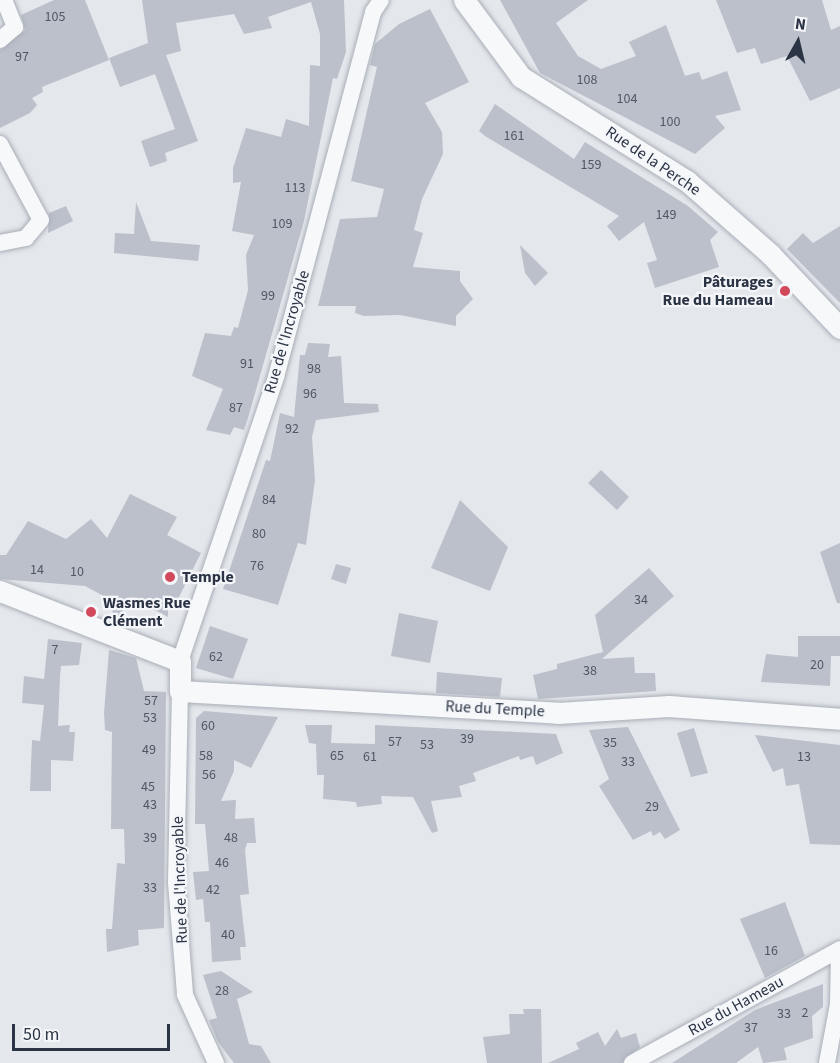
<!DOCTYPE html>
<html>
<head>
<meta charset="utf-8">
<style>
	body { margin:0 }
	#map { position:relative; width:840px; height:1063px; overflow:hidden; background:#e4e7ec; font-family:"Source Sans 3",sans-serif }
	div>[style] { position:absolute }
	.building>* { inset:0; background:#bbc0ca }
	.roads { filter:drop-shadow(0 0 2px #a9aeb7) drop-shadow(0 0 2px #a9aeb7) }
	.minor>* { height:16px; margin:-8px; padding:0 8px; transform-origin:8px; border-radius:8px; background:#f7f8fa }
	.tertiary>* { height:21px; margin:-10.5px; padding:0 10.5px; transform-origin:10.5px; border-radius:10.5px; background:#f7f8fa }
	.dots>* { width:16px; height:16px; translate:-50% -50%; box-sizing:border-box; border:3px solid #f4f6f9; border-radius:50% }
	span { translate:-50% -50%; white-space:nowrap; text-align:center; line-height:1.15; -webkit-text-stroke:4.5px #f4f6f9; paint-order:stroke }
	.number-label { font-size:14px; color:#4f5766 }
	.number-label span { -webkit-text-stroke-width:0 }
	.street-label { font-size:16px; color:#2b3445 }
	.poi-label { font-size:16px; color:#2b3445; font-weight:700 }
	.right { translate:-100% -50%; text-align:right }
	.left { translate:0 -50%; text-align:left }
	.north { position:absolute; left:768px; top:12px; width:60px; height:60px; -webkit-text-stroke:4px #f4f6f9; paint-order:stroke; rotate:8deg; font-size:16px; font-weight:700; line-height:24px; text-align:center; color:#2b3445 }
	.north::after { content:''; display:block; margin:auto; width:21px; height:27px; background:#2b3445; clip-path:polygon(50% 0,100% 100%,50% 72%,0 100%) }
	.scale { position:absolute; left:12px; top:1024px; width:158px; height:27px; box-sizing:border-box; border:3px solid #2b3445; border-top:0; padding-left:8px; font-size:18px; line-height:21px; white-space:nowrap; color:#2b3445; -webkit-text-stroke:4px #f4f6f9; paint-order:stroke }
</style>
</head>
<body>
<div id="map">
	<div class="building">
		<i style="clip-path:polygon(54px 0,85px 0,109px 60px,42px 87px,43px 92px,32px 98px,37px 105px,30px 113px,0 128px,0 50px,25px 30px,21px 15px)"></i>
		<i style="clip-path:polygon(142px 0,344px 0,346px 52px,337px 79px,333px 78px,304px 221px,248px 418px,244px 430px,234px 427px,230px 435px,206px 430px,223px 389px,192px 376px,205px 333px,231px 336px,234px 327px,238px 328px,248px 290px,246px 255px,254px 235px,232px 231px,241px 182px,233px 183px,233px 168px,246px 128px,281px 137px,286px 119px,309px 126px,310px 65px,320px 66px,320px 34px,311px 2px,268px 17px,272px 28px,244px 34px,234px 14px,176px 23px,181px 51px,166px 55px,198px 141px,165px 153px,167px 161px,150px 167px,141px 141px,175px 129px,155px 74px,120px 87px,109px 58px,148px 43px)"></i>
		<i style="clip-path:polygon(500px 0,588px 0,556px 23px,578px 56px,601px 69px,636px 56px,629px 42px,666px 25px,685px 76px,699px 72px,702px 80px,727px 71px,741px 110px,715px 116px,725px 128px,695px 154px,540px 73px)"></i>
		<i style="clip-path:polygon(716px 0,822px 0,831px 30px,840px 26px,840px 88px,810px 101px,787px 56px,761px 64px,755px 48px,737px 53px)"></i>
		<i style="clip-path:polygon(430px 9px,469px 82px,425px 103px,442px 132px,443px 154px,422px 199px,414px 230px,423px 233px,413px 267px,460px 271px,460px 281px,473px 299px,456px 316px,456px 326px,400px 315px,364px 316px,355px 313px,356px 306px,318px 306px,340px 219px,377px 217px,384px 189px,351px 181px,377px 67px,370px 65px,375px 44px,399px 24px)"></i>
		<i style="clip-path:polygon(495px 104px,574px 159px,585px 142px,688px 206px,718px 232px,710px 240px,719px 267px,655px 288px,647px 263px,657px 260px,644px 222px,619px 241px,607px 226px,619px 216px,485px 136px,479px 131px)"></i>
		<i style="clip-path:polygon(136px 202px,151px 241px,200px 245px,198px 261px,114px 253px,115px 233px,134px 234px)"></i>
		<i style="clip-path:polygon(66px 206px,73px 221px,48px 233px,49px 213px)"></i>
		<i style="clip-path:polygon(840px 226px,840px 303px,787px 249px,803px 233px,813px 243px)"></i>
		<i style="clip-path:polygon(520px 245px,548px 273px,535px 286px,525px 273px)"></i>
		<i style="clip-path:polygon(308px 343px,330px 344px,328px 357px,341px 356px,344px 403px,378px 404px,379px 412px,316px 420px,312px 437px,315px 480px,306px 545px,298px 543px,278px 605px,223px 589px,266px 460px,270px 461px,280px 413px,294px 417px,300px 355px,305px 355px)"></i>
		<i style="clip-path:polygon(601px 470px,629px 497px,617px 510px,588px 483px)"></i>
		<i style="clip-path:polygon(130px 494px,177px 517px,167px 535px,201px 553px,174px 607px,168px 607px,168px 617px,130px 597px,116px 622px,112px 621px,113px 601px,85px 586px,0 579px,0 555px,6px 555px,28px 521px,66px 539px,91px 519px,107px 538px)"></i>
		<i style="clip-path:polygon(460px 500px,508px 547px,490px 591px,431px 568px)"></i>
		<i style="clip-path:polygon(840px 543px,840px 603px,837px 603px,820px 552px)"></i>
		<i style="clip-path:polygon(336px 564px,351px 568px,346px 584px,331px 579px)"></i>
		<i style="clip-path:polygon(649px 568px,674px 596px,602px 659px,634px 657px,635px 673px,655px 673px,656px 691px,538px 699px,533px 675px,557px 669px,557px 664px,603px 652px,595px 615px)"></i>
		<i style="clip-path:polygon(399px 613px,438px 621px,430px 663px,391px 656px)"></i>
		<i style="clip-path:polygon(210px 626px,248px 639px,233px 679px,196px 668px)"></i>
		<i style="clip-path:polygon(798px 636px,840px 636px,840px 656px,831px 656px,830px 686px,761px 682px,766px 654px,798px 657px)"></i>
		<i style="clip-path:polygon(48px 639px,82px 643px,79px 665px,61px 666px,60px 677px,58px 726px,70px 725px,69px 732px,75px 732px,73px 761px,51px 760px,51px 791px,30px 791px,32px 740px,40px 741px,44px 705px,22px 703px,24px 676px,44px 679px)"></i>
		<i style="clip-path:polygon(109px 650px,136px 658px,144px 691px,166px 692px,164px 928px,138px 930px,139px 945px,107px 952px,106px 929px,112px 929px,117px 863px,125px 864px,124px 829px,111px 829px,112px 732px,105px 730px,104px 713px)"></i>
		<i style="clip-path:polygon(437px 672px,502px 678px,500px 697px,436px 693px)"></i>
		<i style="clip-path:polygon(204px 711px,278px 717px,251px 768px,234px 760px,234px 771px,221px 801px,236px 800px,235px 819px,254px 818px,256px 843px,247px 843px,245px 850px,249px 894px,240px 895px,246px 947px,240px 947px,241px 960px,212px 962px,210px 922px,205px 922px,203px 899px,196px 900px,193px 872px,209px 871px,205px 824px,195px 824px,196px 718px)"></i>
		<i style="clip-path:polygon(305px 725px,332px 725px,331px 743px,375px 744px,375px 725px,556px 734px,563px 753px,536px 765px,533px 756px,520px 760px,519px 756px,473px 773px,476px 781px,459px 786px,462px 797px,431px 801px,438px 831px,432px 833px,413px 797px,381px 796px,382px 804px,357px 807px,356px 802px,323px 799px,324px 775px,317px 775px,316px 744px,309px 743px)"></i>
		<i style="clip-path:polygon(628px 727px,680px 830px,665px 839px,660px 832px,653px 836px,651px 831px,633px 840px,599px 786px,609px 779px,589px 730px)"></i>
		<i style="clip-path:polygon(694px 728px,708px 773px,691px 777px,677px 733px)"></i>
		<i style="clip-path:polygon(755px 735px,840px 745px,840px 845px,810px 844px,799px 784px,786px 786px,783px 768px,773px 772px)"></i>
		<i style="clip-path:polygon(785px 902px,805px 956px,765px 978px,740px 919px)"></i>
		<i style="clip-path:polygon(221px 971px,253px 992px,237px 999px,249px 1044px,261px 1046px,271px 1063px,234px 1063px,218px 1042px,209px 1020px,217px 1018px,203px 975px)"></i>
		<i style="clip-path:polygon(823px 984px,823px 1007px,812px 1016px,813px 1038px,784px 1048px,787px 1060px,763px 1063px,758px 1047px,736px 1063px,672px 1063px,755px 1010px)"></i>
		<i style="clip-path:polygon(523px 1009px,541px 1009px,542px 1063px,487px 1063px,483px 1037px,510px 1034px,509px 1014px,524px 1014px)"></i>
		<i style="clip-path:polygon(617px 1029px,621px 1038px,636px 1033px,640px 1047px,622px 1063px,548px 1063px,579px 1049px,576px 1043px,598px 1032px,605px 1046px)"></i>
	</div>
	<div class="roads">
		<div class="minor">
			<i style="left:0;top:40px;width:20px;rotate:-41deg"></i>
			<i style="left:15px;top:27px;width:29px;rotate:-112deg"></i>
			<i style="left:0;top:144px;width:86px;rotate:61.7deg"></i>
			<i style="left:41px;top:220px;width:23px;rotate:130deg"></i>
			<i style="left:26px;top:238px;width:26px;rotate:169deg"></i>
			<i style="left:180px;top:661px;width:300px;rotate:-71.3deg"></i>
			<i style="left:276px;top:377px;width:378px;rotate:-75.1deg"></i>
			<i style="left:373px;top:12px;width:14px;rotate:-56deg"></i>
			<i style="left:180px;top:691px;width:191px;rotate:91.2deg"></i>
			<i style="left:176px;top:882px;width:113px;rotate:85.4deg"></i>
			<i style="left:185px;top:995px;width:75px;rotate:65.5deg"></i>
			<i style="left:632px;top:1063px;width:237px;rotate:-28.7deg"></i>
			<i style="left:827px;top:1063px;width:60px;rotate:-79.4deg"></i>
			<i style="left:838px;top:1004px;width:54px;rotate:-88.9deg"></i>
		</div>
		<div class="tertiary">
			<i style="left:464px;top:0;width:96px;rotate:53.5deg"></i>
			<i style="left:521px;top:77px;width:196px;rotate:32.1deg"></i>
			<i style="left:687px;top:181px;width:111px;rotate:41.3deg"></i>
			<i style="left:770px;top:254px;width:102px;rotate:46.6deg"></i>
			<i style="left:0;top:591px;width:193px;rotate:21.3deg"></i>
			<i style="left:180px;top:661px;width:30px;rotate:90deg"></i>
			<i style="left:180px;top:691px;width:379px;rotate:3.3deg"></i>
			<i style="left:558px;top:713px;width:111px;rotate:-3.6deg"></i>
			<i style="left:669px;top:706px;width:171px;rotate:4.3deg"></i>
		</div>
	</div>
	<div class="dots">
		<i style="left:785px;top:291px;background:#d1495b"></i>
		<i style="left:170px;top:577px;background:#d1495b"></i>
		<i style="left:91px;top:612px;background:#d1495b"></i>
	</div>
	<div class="number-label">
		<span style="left:55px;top:17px">105</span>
		<span style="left:22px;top:57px">97</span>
		<span style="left:587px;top:80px">108</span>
		<span style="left:627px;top:99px">104</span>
		<span style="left:670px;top:122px">100</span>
		<span style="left:514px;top:136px">161</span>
		<span style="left:591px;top:165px">159</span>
		<span style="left:295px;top:188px">113</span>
		<span style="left:666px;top:215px">149</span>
		<span style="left:282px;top:224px">109</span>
		<span style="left:268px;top:296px">99</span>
		<span style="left:247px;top:364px">91</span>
		<span style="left:314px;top:369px">98</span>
		<span style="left:310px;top:394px">96</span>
		<span style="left:236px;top:408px">87</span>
		<span style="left:292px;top:429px">92</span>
		<span style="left:269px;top:500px">84</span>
		<span style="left:259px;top:534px">80</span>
		<span style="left:257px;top:566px">76</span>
		<span style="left:37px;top:570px">14</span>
		<span style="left:77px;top:572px">10</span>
		<span style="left:641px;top:600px">34</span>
		<span style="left:55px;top:650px">7</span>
		<span style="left:216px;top:657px">62</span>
		<span style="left:817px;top:665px">20</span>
		<span style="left:590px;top:671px">38</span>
		<span style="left:151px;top:701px">57</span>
		<span style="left:150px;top:718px">53</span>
		<span style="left:208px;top:726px">60</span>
		<span style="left:467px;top:739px">39</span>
		<span style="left:395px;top:742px">57</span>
		<span style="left:610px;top:743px">35</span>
		<span style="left:427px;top:745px">53</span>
		<span style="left:149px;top:750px">49</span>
		<span style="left:206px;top:756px">58</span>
		<span style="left:337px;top:756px">65</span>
		<span style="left:370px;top:757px">61</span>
		<span style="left:804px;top:757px">13</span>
		<span style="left:628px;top:762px">33</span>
		<span style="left:209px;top:775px">56</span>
		<span style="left:148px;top:787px">45</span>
		<span style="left:150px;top:805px">43</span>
		<span style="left:652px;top:807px">29</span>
		<span style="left:150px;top:838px">39</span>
		<span style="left:231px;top:838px">48</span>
		<span style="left:222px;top:863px">46</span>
		<span style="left:150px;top:888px">33</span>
		<span style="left:213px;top:890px">42</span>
		<span style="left:228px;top:935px">40</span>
		<span style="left:771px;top:951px">16</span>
		<span style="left:222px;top:991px">28</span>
		<span style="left:805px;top:1013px">2</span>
		<span style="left:784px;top:1014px">33</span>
		<span style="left:751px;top:1028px">37</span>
	</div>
	<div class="street-label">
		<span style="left:653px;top:161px;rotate:34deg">Rue de la Perche</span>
		<span style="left:287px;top:332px;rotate:-74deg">Rue de l'Incroyable</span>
		<span style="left:495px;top:709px;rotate:3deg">Rue du Temple</span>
		<span style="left:180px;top:880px;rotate:-92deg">Rue de l'Incroyable</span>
		<span style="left:736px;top:1006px;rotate:-29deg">Rue du Hameau</span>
	</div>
	<div class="poi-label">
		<span class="right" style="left:773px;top:291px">Pâturages<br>Rue du Hameau</span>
		<span class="left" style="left:182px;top:577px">Temple</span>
		<span class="left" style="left:103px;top:612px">Wasmes Rue<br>Clément</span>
	</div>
	<div class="north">N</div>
	<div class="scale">50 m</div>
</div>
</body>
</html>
